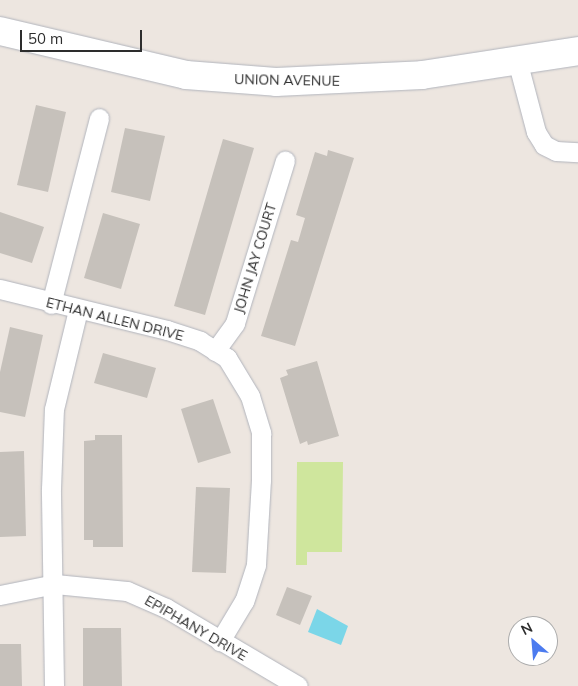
<!DOCTYPE html>
<html>
<head>
<meta charset="utf-8">
<style>
	body { margin:0 }
	#map { position:relative; width:578px; height:686px; overflow:hidden; background:#ede6e0; font-family:Mulish,sans-serif }
	div>[style] { position:absolute }
	.pitch>* { inset:0; background:#cfe69d }
	.water>* { inset:0; background:#7bd6e8 }
	.building>* { inset:0; background:#c6c1bb }
	.roads { filter:drop-shadow(0 0 1px #b1b4bc) drop-shadow(0 0 1px #b1b4bc) }
	.street>* { height:19px; margin:-9.5px; padding:0 9.5px; transform-origin:9.5px; border-radius:9.5px; background:#fff }
	.secondary>* { height:28px; margin:-14px; padding:0 14px; transform-origin:14px; border-radius:14px; background:#fff }
	span { translate:-50% -50%; white-space:nowrap; text-align:center; line-height:1.15; -webkit-text-stroke:4px #fff; paint-order:stroke }
	.street-label { font-size:14px; color:#2d2d2d }
	.north { position:absolute; left:508px; top:616px; width:50px; height:50px; box-sizing:border-box; background:#fff; border:1px solid #ababab; border-radius:50%; rotate:333deg; font-size:14px; font-weight:700; line-height:20px; text-align:center; color:#2d2d2d }
	.north::after { content:''; display:block; margin:auto; width:18px; height:22px; background:#4c7bef; clip-path:polygon(50% 0,100% 100%,50% 72%,0 100%) }
	.scale { position:absolute; left:20px; top:30px; width:122px; height:22px; box-sizing:border-box; border:2px solid #2d2d2d; border-top:0; padding-left:6px; font-size:15px; line-height:18px; white-space:nowrap; color:#2d2d2d; -webkit-text-stroke:4px #fff; paint-order:stroke }
</style>
</head>
<body>
<div id="map">
	<div class="pitch">
		<i style="clip-path:polygon(297px 462px,343px 462px,342px 552px,307px 552px,307px 565px,296px 565px)"></i>
	</div>
	<div class="water">
		<i style="clip-path:polygon(317px 609px,348px 626px,341px 645px,308px 632px)"></i>
	</div>
	<div class="building">
		<i style="clip-path:polygon(36px 105px,66px 112px,48px 192px,17px 185px)"></i>
		<i style="clip-path:polygon(125px 128px,165px 136px,150px 201px,111px 192px)"></i>
		<i style="clip-path:polygon(223px 139px,254px 148px,205px 315px,174px 306px)"></i>
		<i style="clip-path:polygon(328px 150px,354px 158px,295px 346px,261px 336px,291px 240px,298px 242px,305px 218px,296px 215px,315px 152px,327px 156px)"></i>
		<i style="clip-path:polygon(0 212px,44px 227px,32px 263px,0 253px)"></i>
		<i style="clip-path:polygon(103px 213px,140px 224px,121px 289px,84px 278px)"></i>
		<i style="clip-path:polygon(10px 327px,43px 335px,25px 417px,0 412px,0 372px)"></i>
		<i style="clip-path:polygon(103px 353px,156px 368px,147px 398px,94px 383px)"></i>
		<i style="clip-path:polygon(317px 361px,339px 436px,308px 445px,307px 441px,300px 444px,280px 378px,288px 375px,286px 370px)"></i>
		<i style="clip-path:polygon(213px 399px,231px 453px,198px 463px,181px 409px)"></i>
		<i style="clip-path:polygon(95px 435px,122px 435px,123px 547px,93px 547px,93px 540px,84px 540px,84px 441px,95px 440px)"></i>
		<i style="clip-path:polygon(24px 451px,26px 536px,0 537px,0 452px)"></i>
		<i style="clip-path:polygon(196px 487px,230px 488px,226px 573px,192px 572px)"></i>
		<i style="clip-path:polygon(287px 587px,312px 596px,300px 625px,276px 615px)"></i>
		<i style="clip-path:polygon(83px 628px,121px 628px,122px 686px,83px 686px)"></i>
		<i style="clip-path:polygon(0 644px,21px 644px,22px 686px,0 686px)"></i>
	</div>
	<div class="roads">
		<div class="street">
			<i style="left:517px;top:60px;width:74px;rotate:75.2deg"></i>
			<i style="left:536px;top:132px;width:15px;rotate:58deg"></i>
			<i style="left:544px;top:145px;width:13px;rotate:27deg"></i>
			<i style="left:556px;top:151px;width:22px;rotate:3deg"></i>
			<i style="left:0;top:289px;width:172px;rotate:13.8deg"></i>
			<i style="left:167px;top:330px;width:35px;rotate:18deg"></i>
			<i style="left:200px;top:341px;width:32px;rotate:32deg"></i>
			<i style="left:227px;top:358px;width:44px;rotate:58.8deg"></i>
			<i style="left:250px;top:396px;width:39px;rotate:73deg"></i>
			<i style="left:261px;top:433px;width:47px;rotate:90deg"></i>
			<i style="left:261px;top:480px;width:85px;rotate:93.4deg"></i>
			<i style="left:256px;top:565px;width:38px;rotate:108deg"></i>
			<i style="left:244px;top:601px;width:47px;rotate:121deg"></i>
			<i style="left:51px;top:304px;width:192px;rotate:-75.5deg"></i>
			<i style="left:215px;top:351px;width:34px;rotate:-54deg"></i>
			<i style="left:235px;top:323px;width:170px;rotate:-72.9deg"></i>
			<i style="left:0;top:595px;width:56px;rotate:-11.3deg"></i>
			<i style="left:55px;top:584px;width:72px;rotate:5.6deg"></i>
			<i style="left:127px;top:591px;width:43px;rotate:23.6deg"></i>
			<i style="left:166px;top:608px;width:153px;rotate:30.6deg"></i>
			<i style="left:54px;top:686px;width:197px;rotate:-90.9deg"></i>
			<i style="left:51px;top:489px;width:80px;rotate:-87.9deg"></i>
			<i style="left:54px;top:409px;width:102px;rotate:-76.4deg"></i>
		</div>
		<div class="secondary">
			<i style="left:0;top:31px;width:191px;rotate:13.3deg"></i>
			<i style="left:186px;top:75px;width:90px;rotate:4.4deg"></i>
			<i style="left:276px;top:82px;width:146px;rotate:-2.7deg"></i>
			<i style="left:422px;top:75px;width:158px;rotate:-8.7deg"></i>
		</div>
	</div>
	<div class="street-label">
		<span style="left:287px;top:80px;rotate:1deg">UNION AVENUE</span>
		<span style="left:255px;top:258px;rotate:-73deg">JOHN JAY COURT</span>
		<span style="left:115px;top:319px;rotate:14deg">ETHAN ALLEN DRIVE</span>
		<span style="left:196px;top:628px;rotate:30deg">EPIPHANY DRIVE</span>
	</div>
	<div class="north">N</div>
	<div class="scale">50 m</div>
</div>
</body>
</html>
